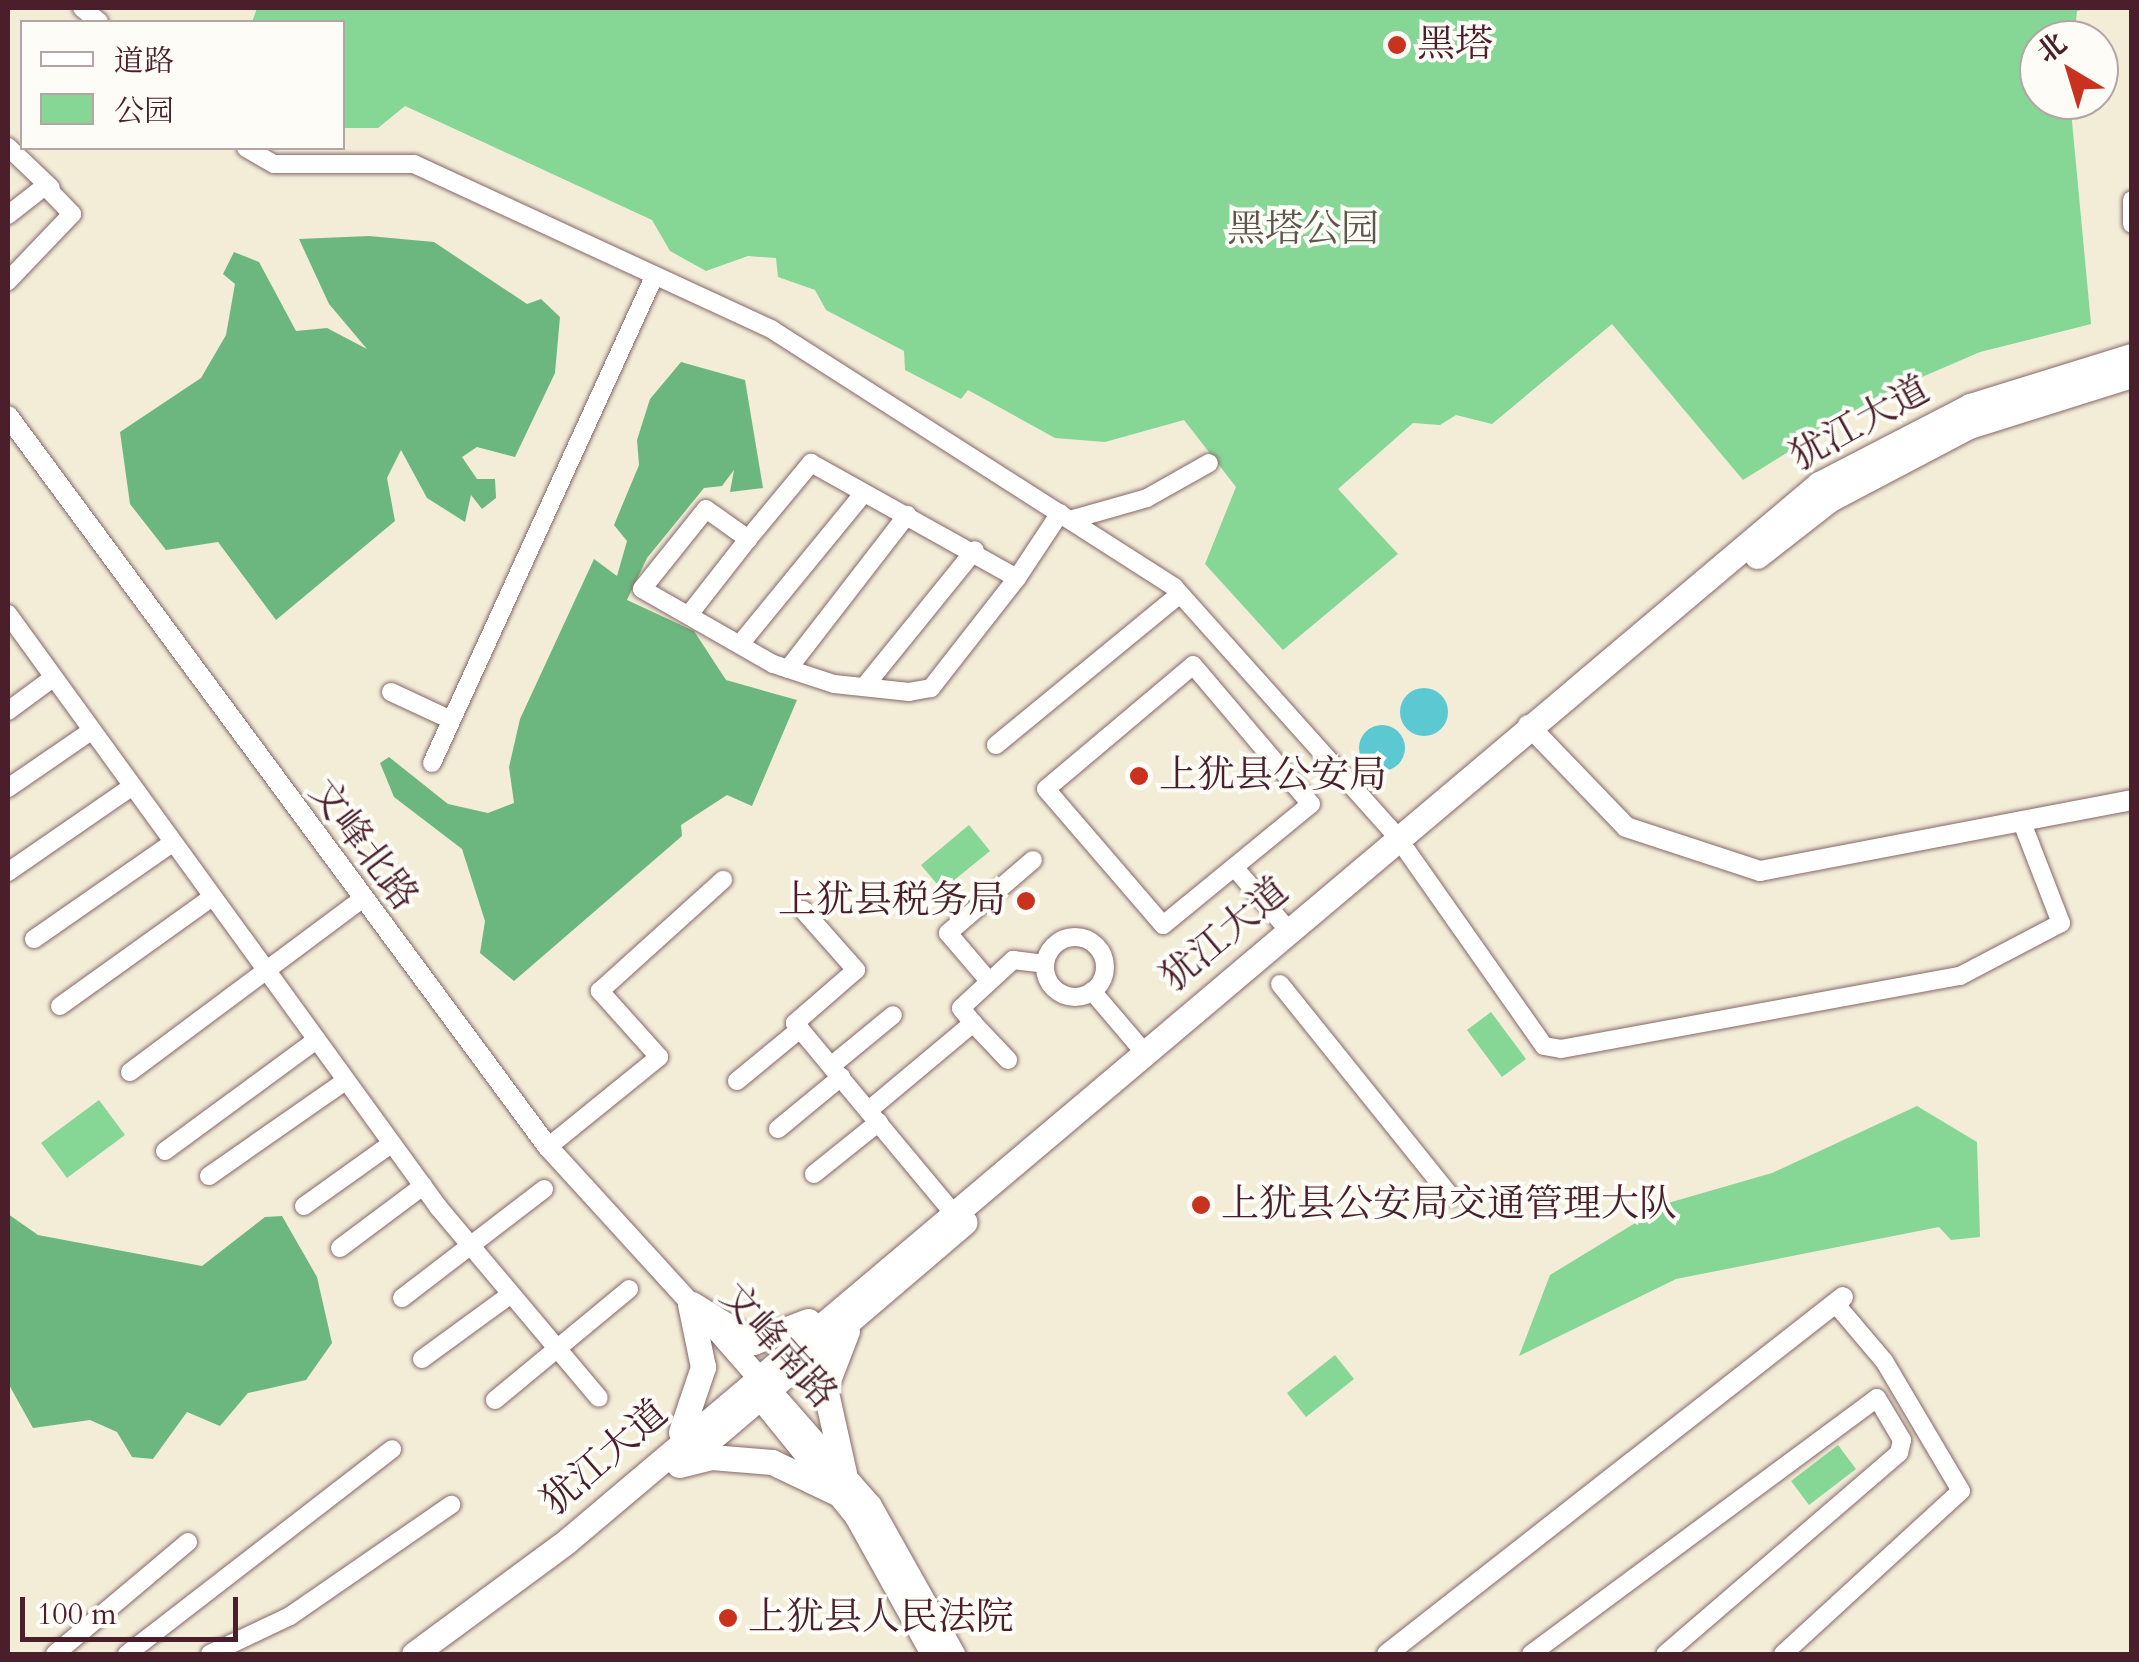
<!DOCTYPE html>
<html>
<head>
<meta charset="utf-8">
<style>
	body { margin:0 }
	#map { position:relative; width:2139px; height:1662px; overflow:hidden; background:#f3edd8; font-family:Cardo,"Noto Serif SC",serif }
	div>[style] { position:absolute }
	.green>* { inset:0; background:#86d696 }
	.forest>* { inset:0; background:#6cb77f }
	.water>* { inset:0; background:#5bc8d2 }
	.round { border-radius:50% }
	.roads { filter:drop-shadow(0 0 2px #856768) drop-shadow(0 0 2px #856768) }
	.minor>* { height:18px; margin:-9px; padding:0 9px; transform-origin:9px; border-radius:9px; background:#fff }
	.minor>.ring { margin:-9px; padding:0; box-sizing:content-box; background:none; border:18px solid #fff; border-radius:50% }
	.tertiary>* { height:20px; margin:-10px; padding:0 10px; transform-origin:10px; border-radius:10px; background:#fff }
	.secondary>* { height:22px; margin:-11px; padding:0 11px; transform-origin:11px; border-radius:11px; background:#fff }
	.primary>* { height:25px; margin:-12.5px; padding:0 12.5px; transform-origin:12.5px; border-radius:12.5px; background:#fff }
	.dots>* { width:28px; height:28px; translate:-50% -50%; box-sizing:border-box; border:5px solid #fdfcf7; border-radius:50% }
	span { translate:-50% -50%; white-space:nowrap; text-align:center; line-height:1.15; -webkit-text-stroke:8px #fdfcf7; paint-order:stroke }
	.poi-label { font-size:38px; color:#4a1f2b }
	.left { translate:0 -50%; text-align:left }
	.right { translate:-100% -50%; text-align:right }
	.park-label { font-size:38px; color:#5c564b }
	.street-label { font-size:38px; color:#4a1f2b }
	.frame { position:absolute; inset:0; border:10px solid #4a1f2b; pointer-events:none }
	.legend { position:absolute; left:20px; top:20px; width:325px; height:130px; box-sizing:border-box; background:#fdfcf7; border:2px solid #b5a4a5; margin:0; padding:12px 18px; list-style:none; font-size:30px; color:#4a1f2b }
	.legend li { display:flex; align-items:center; gap:20px; height:50px }
	.legend b { width:50px; border:2px solid #b5a4a5 }
	.north { position:absolute; left:2019px; top:20px; width:100px; height:100px; box-sizing:border-box; background:#fdfcf7; border:2px solid #b5a4a5; border-radius:50%; rotate:322deg; font-size:28px; font-weight:700; line-height:40px; text-align:center; color:#4a1f2b }
	.north::after { content:''; display:block; margin:auto; width:35px; height:45px; background:#c8321e; clip-path:polygon(50% 0,100% 100%,50% 72%,0 100%) }
	.scale { position:absolute; left:20px; top:1597px; width:218px; height:45px; box-sizing:border-box; border:5px solid #4a1f2b; border-top:0; padding-left:12px; font-size:30px; line-height:35px; white-space:nowrap; color:#4a1f2b; -webkit-text-stroke:8px #fdfcf7; paint-order:stroke }
</style>
</head>
<body>
<div id="map">
	<div class="green">
		<i style="clip-path:polygon(257px 8px,2089px 8px,2077px 11px,2074px 40px,2039px 40px,2039px 100px,2070px 100px,2091px 324px,1980px 352px,1878px 396px,1743px 480px,1612px 324px,1492px 424px,1456px 415px,1440px 425px,1413px 423px,1338px 489px,1398px 554px,1283px 650px,1205px 564px,1236px 487px,1184px 420px,1105px 442px,1055px 438px,968px 390px,961px 399px,905px 370px,904px 351px,826px 310px,815px 290px,778px 277px,776px 258px,748px 256px,706px 271px,670px 251px,652px 220px,405px 106px,378px 128px,343px 128px,342px 22px,252px 22px)"></i>
		<i style="clip-path:polygon(969px 825px,990px 851px,942px 890px,921px 865px)"></i>
		<i style="clip-path:polygon(1491px 1012px,1526px 1059px,1502px 1077px,1467px 1030px)"></i>
		<i style="clip-path:polygon(99px 1100px,125px 1135px,67px 1178px,41px 1143px)"></i>
		<i style="clip-path:polygon(1917px 1106px,1977px 1142px,1980px 1237px,1951px 1240px,1939px 1227px,1676px 1279px,1519px 1356px,1550px 1275px,1668px 1203px,1772px 1173px)"></i>
		<i style="clip-path:polygon(1335px 1355px,1354px 1379px,1306px 1417px,1287px 1393px)"></i>
		<i style="clip-path:polygon(1838px 1445px,1856px 1469px,1809px 1505px,1791px 1481px)"></i>
	</div>
	<div class="forest">
		<i style="clip-path:polygon(369px 236px,434px 242px,527px 304px,541px 299px,560px 317px,555px 373px,515px 457px,477px 447px,462px 457px,477px 479px,495px 479px,496px 498px,482px 509px,471px 495px,465px 522px,427px 498px,401px 450px,387px 478px,395px 521px,276px 620px,218px 542px,166px 550px,130px 504px,120px 432px,201px 378px,226px 335px,235px 284px,223px 274px,234px 252px,259px 262px,296px 331px,327px 328px,367px 349px,329px 304px,299px 239px)"></i>
		<i style="clip-path:polygon(681px 362px,745px 380px,763px 488px,730px 492px,734px 470px,722px 486px,704px 488px,647px 558px,627px 600px,694px 631px,726px 680px,797px 700px,752px 806px,727px 795px,681px 825px,682px 836px,514px 981px,480px 953px,485px 921px,462px 849px,394px 797px,380px 763px,389px 757px,448px 804px,488px 813px,514px 803px,509px 767px,520px 719px,594px 559px,617px 576px,627px 541px,614px 525px,639px 465px,637px 440px,650px 399px)"></i>
		<i style="clip-path:polygon(8px 1214px,38px 1235px,202px 1266px,265px 1217px,282px 1216px,317px 1277px,332px 1343px,306px 1380px,248px 1393px,220px 1426px,187px 1412px,153px 1459px,132px 1457px,117px 1432px,90px 1420px,33px 1428px,8px 1383px)"></i>
	</div>
	<div class="water">
		<i class="round" style="left:1400px;top:688px;width:48px;height:48px"></i>
		<i class="round" style="left:1359px;top:725px;width:46px;height:46px"></i>
	</div>
	<div class="roads">
		<div class="minor">
			<i style="left:82px;top:8px;width:22px;rotate:39deg"></i>
			<i style="left:8px;top:147px;width:59px;rotate:43.6deg"></i>
			<i style="left:246px;top:148px;width:32px;rotate:30deg"></i>
			<i style="left:274px;top:164px;width:140px"></i>
			<i style="left:414px;top:164px;width:393px;rotate:24.8deg"></i>
			<i style="left:771px;top:329px;width:479px;rotate:32.6deg"></i>
			<i style="left:1174px;top:587px;width:338px;rotate:48.2deg"></i>
			<i style="left:2132px;top:200px;width:24px;rotate:90deg"></i>
			<i style="left:8px;top:215px;width:47px;rotate:-38.1deg"></i>
			<i style="left:45px;top:186px;width:39px;rotate:46deg"></i>
			<i style="left:72px;top:214px;width:93px;rotate:133.7deg"></i>
			<i style="left:1070px;top:520px;width:80px;rotate:-15.9deg"></i>
			<i style="left:1147px;top:498px;width:71px;rotate:-29.4deg"></i>
			<i style="left:1017px;top:578px;width:140px;rotate:128deg"></i>
			<i style="left:931px;top:688px;width:22px;rotate:170deg"></i>
			<i style="left:909px;top:692px;width:75px;rotate:-173.9deg"></i>
			<i style="left:834px;top:684px;width:64px;rotate:-161.8deg"></i>
			<i style="left:773px;top:664px;width:151px;rotate:-150.2deg"></i>
			<i style="left:642px;top:589px;width:102px;rotate:-51.3deg"></i>
			<i style="left:706px;top:509px;width:52px;rotate:35.5deg"></i>
			<i style="left:748px;top:539px;width:99px;rotate:-50.3deg"></i>
			<i style="left:811px;top:463px;width:236px;rotate:29.2deg"></i>
			<i style="left:1017px;top:578px;width:78px;rotate:-56.5deg"></i>
			<i style="left:691px;top:612px;width:93px;rotate:-52deg"></i>
			<i style="left:8px;top:614px;width:734px;rotate:54.04deg"></i>
			<i style="left:439px;top:1208px;width:248px;rotate:49.9deg"></i>
			<i style="left:741px;top:643px;width:191px;rotate:-50.7deg"></i>
			<i style="left:1193px;top:665px;width:182px;rotate:49.7deg"></i>
			<i style="left:1311px;top:804px;width:191px;rotate:140.7deg"></i>
			<i style="left:1163px;top:925px;width:179px;rotate:-130.7deg"></i>
			<i style="left:1046px;top:789px;width:192px;rotate:-40.1deg"></i>
			<i style="left:788px;top:669px;width:195px;rotate:-52.3deg"></i>
			<i style="left:864px;top:687px;width:176px;rotate:-51deg"></i>
			<i style="left:391px;top:692px;width:66px;rotate:25deg"></i>
			<i style="left:8px;top:711px;width:56px;rotate:-36.3deg"></i>
			<i style="left:996px;top:745px;width:238px;rotate:-39.4deg"></i>
			<i style="left:432px;top:763px;width:534px;rotate:-65.45deg"></i>
			<i style="left:8px;top:788px;width:101px;rotate:-34.5deg"></i>
			<i style="left:1407px;top:851px;width:238px;rotate:54.9deg"></i>
			<i style="left:1544px;top:1046px;width:17px;rotate:10deg"></i>
			<i style="left:1561px;top:1049px;width:406px;rotate:-10.4deg"></i>
			<i style="left:1960px;top:976px;width:114px;rotate:-27.7deg"></i>
			<i style="left:2061px;top:923px;width:110px;rotate:-111.2deg"></i>
			<i style="left:1234px;top:867px;width:84px;rotate:49.3deg"></i>
			<i style="left:8px;top:872px;width:150px;rotate:-34.6deg"></i>
			<i style="left:803px;top:910px;width:80px;rotate:48.5deg"></i>
			<i style="left:856px;top:970px;width:81px;rotate:139deg"></i>
			<i style="left:795px;top:1023px;width:244px;rotate:50.2deg"></i>
			<i class="ring" style="left:1045px;top:937px;width:42px;height:42px"></i>
			<i style="left:34px;top:939px;width:168px;rotate:-34.8deg"></i>
			<i style="left:989px;top:981px;width:63px;rotate:-130.5deg"></i>
			<i style="left:948px;top:933px;width:112px;rotate:-40.7deg"></i>
			<i style="left:1280px;top:984px;width:273px;rotate:51.2deg"></i>
			<i style="left:1092px;top:991px;width:79px;rotate:49.6deg"></i>
			<i style="left:60px;top:1006px;width:186px;rotate:-35.6deg"></i>
			<i style="left:973px;top:1023px;width:51px;rotate:46.6deg"></i>
			<i style="left:831px;top:1066px;width:80px;rotate:-39.4deg"></i>
			<i style="left:130px;top:1072px;width:288px;rotate:-36.7deg"></i>
			<i style="left:737px;top:1081px;width:82px;rotate:-39.5deg"></i>
			<i style="left:869px;top:1110px;width:136px;rotate:-39.9deg"></i>
			<i style="left:973px;top:1023px;width:19px;rotate:-129deg"></i>
			<i style="left:961px;top:1008px;width:71px;rotate:-42.7deg"></i>
			<i style="left:1013px;top:960px;width:32px;rotate:7deg"></i>
			<i style="left:778px;top:1129px;width:82px;rotate:-39.5deg"></i>
			<i style="left:548px;top:1147px;width:143px;rotate:-39deg"></i>
			<i style="left:659px;top:1057px;width:89px;rotate:-131.8deg"></i>
			<i style="left:600px;top:991px;width:166px;rotate:-42.1deg"></i>
			<i style="left:165px;top:1151px;width:186px;rotate:-36.3deg"></i>
			<i style="left:814px;top:1174px;width:83px;rotate:-38.7deg"></i>
			<i style="left:209px;top:1176px;width:166px;rotate:-34.9deg"></i>
			<i style="left:304px;top:1206px;width:107px;rotate:-35.5deg"></i>
			<i style="left:340px;top:1248px;width:104px;rotate:-36.8deg"></i>
			<i style="left:402px;top:1298px;width:179px;rotate:-37.5deg"></i>
			<i style="left:422px;top:1359px;width:110px;rotate:-36.1deg"></i>
			<i style="left:495px;top:1400px;width:174px;rotate:-39.6deg"></i>
			<i style="left:55px;top:1654px;width:174px;rotate:-40.1deg"></i>
			<i style="left:127px;top:1654px;width:335px;rotate:-37.7deg"></i>
			<i style="left:210px;top:1654px;width:89px;rotate:-25.4deg"></i>
			<i style="left:290px;top:1616px;width:196px;rotate:-34.6deg"></i>
			<i style="left:1531px;top:1654px;width:430px;rotate:-36.5deg"></i>
			<i style="left:1877px;top:1398px;width:49px;rotate:59.2deg"></i>
			<i style="left:1902px;top:1440px;width:13px;rotate:103deg"></i>
			<i style="left:1899px;top:1453px;width:308px;rotate:139.3deg"></i>
			<i style="left:1783px;top:1654px;width:241px;rotate:-42.5deg"></i>
			<i style="left:1961px;top:1491px;width:151px;rotate:-120.6deg"></i>
			<i style="left:1884px;top:1361px;width:76px;rotate:-130.2deg"></i>
		</div>
		<div class="tertiary">
			<i style="left:8px;top:416px;width:909px;rotate:53.55deg"></i>
			<i style="left:548px;top:1147px;width:205px;rotate:47.6deg"></i>
			<i style="left:1528px;top:725px;width:141px;rotate:46.1deg"></i>
			<i style="left:1626px;top:827px;width:141px;rotate:18.2deg"></i>
			<i style="left:1760px;top:871px;width:379px;rotate:-10.8deg"></i>
			<i style="left:1387px;top:1654px;width:579px;rotate:-38.06deg"></i>
		</div>
		<div class="secondary">
			<i style="left:710px;top:1322px;width:244px;rotate:48.8deg"></i>
			<i style="left:871px;top:1506px;width:170px;rotate:60.7deg"></i>
			<i style="left:750px;top:1386px;width:169px;rotate:51deg"></i>
			<i style="left:856px;top:1517px;width:157px;rotate:61deg"></i>
		</div>
		<div class="primary">
			<i style="left:1757px;top:556px;width:93px;rotate:-38deg"></i>
			<i style="left:1830px;top:499px;width:157px;rotate:-27.7deg"></i>
			<i style="left:1969px;top:426px;width:171px;rotate:-17.4deg"></i>
			<i style="left:692px;top:1304px;width:72px;rotate:31.9deg"></i>
			<i style="left:753px;top:1342px;width:59px;rotate:-20.9deg"></i>
			<i style="left:681px;top:1432px;width:69px;rotate:-71.3deg"></i>
			<i style="left:703px;top:1367px;width:64px;rotate:-101.7deg"></i>
			<i style="left:706px;top:1443px;width:340px;rotate:-40.5deg"></i>
			<i style="left:679px;top:1465px;width:33px;rotate:-14deg"></i>
			<i style="left:711px;top:1457px;width:61px;rotate:4.7deg"></i>
			<i style="left:772px;top:1462px;width:72px;rotate:25.5deg"></i>
			<i style="left:844px;top:1473px;width:87px;rotate:-102.6deg"></i>
			<i style="left:825px;top:1388px;width:61px;rotate:-68.9deg"></i>
			<i style="left:414px;top:1654px;width:190px;rotate:-36.4deg"></i>
			<i style="left:567px;top:1541px;width:1639px;rotate:-40.17deg"></i>
			<i style="left:1819px;top:484px;width:170px;rotate:-27.3deg"></i>
			<i style="left:1970px;top:406px;width:170px;rotate:-17.2deg"></i>
		</div>
	</div>
	<div class="dots">
		<i style="left:1397px;top:45px;background:#c8321e"></i>
		<i style="left:1139px;top:776px;background:#c8321e"></i>
		<i style="left:1026px;top:901px;background:#c8321e"></i>
		<i style="left:1201px;top:1205px;background:#c8321e"></i>
		<i style="left:728px;top:1618px;background:#c8321e"></i>
	</div>
	<div class="poi-label">
		<span class="left" style="left:1417px;top:45px">黑塔</span>
		<span class="left" style="left:1159px;top:776px">上犹县公安局</span>
		<span class="right" style="left:1006px;top:901px">上犹县税务局</span>
		<span class="left" style="left:1221px;top:1205px">上犹县公安局交通管理大队</span>
		<span class="left" style="left:748px;top:1618px">上犹县人民法院</span>
	</div>
	<div class="park-label">
		<span style="left:1303px;top:230px">黑塔公园</span>
	</div>
	<div class="street-label">
		<span style="left:1860px;top:424px;rotate:-29deg">犹江大道</span>
		<span style="left:363px;top:845px;rotate:53deg">文峰北路</span>
		<span style="left:1225px;top:935px;rotate:-40deg">犹江大道</span>
		<span style="left:778px;top:1346px;rotate:48deg">文峰南路</span>
		<span style="left:605px;top:1458px;rotate:-41deg">犹江大道</span>
	</div>
	<div class="frame"></div>
	<ul class="legend">
	<li><b style="height:12px;background:#fff"></b>道路</li>
	<li><b style="height:28px;background:#86d696"></b>公园</li>
	</ul>
	<div class="north">北</div>
	<div class="scale">100 m</div>
</div>
</body>
</html>
